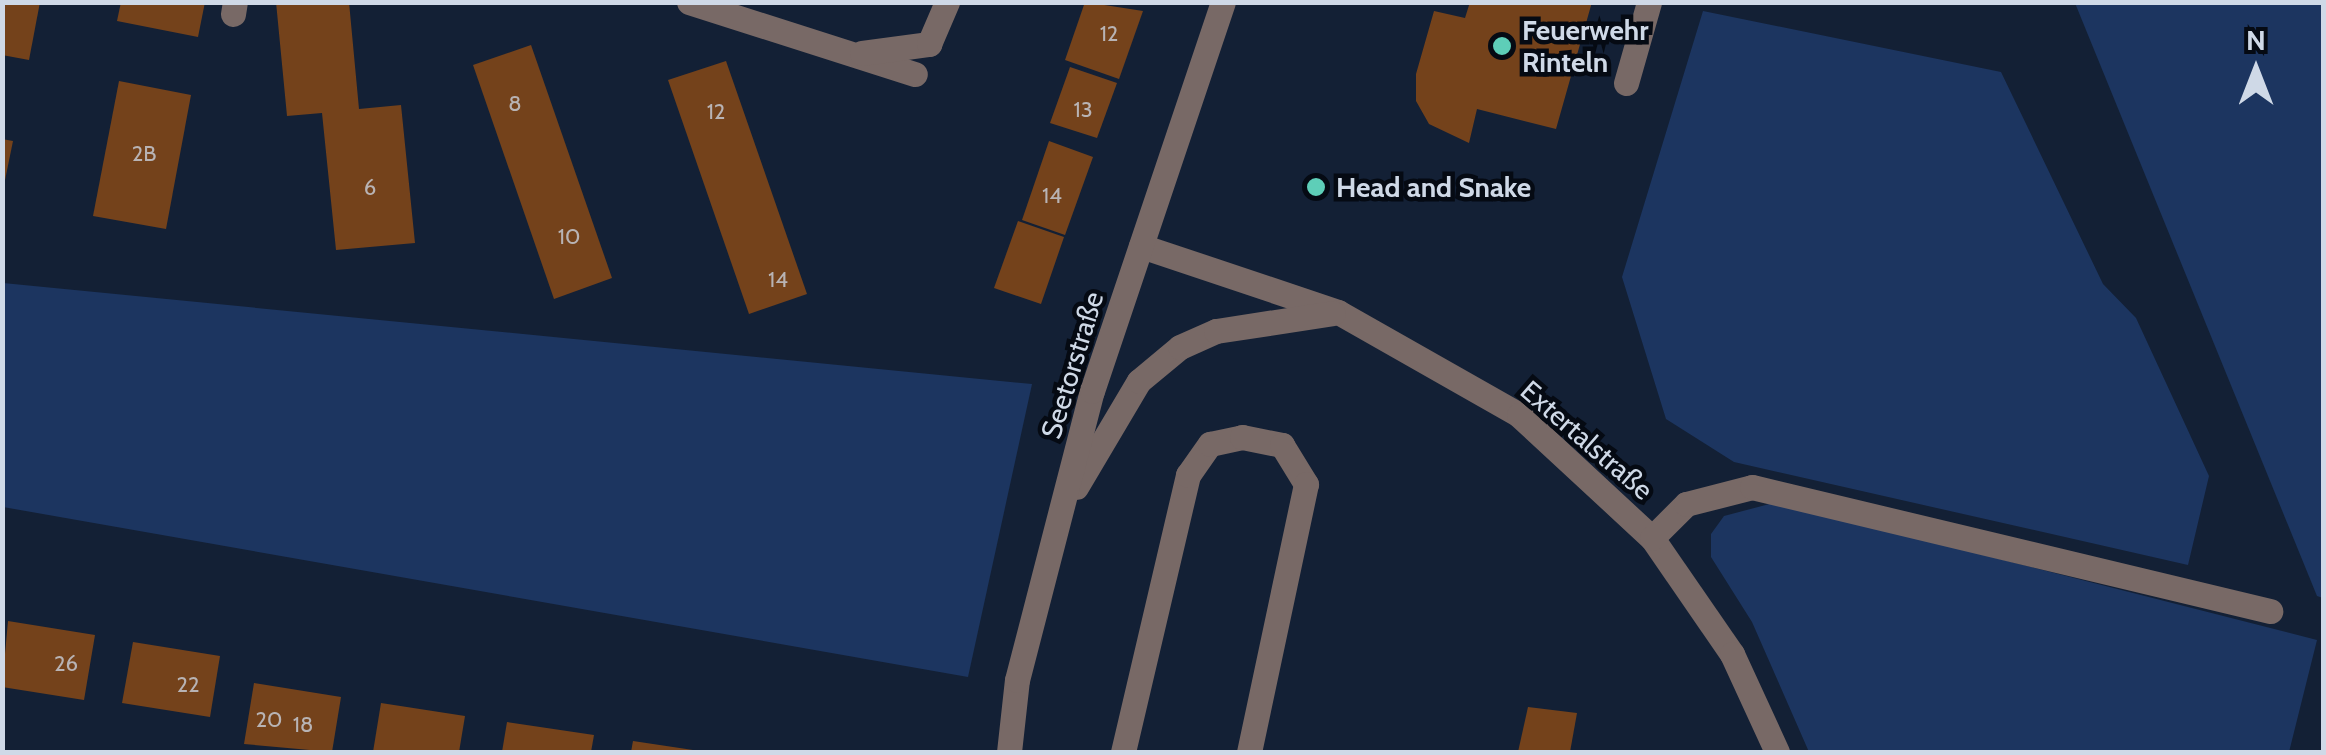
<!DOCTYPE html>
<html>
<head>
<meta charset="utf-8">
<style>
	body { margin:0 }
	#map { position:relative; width:2326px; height:755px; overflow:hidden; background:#132035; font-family:Cabin,sans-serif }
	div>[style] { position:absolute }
	.green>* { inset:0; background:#1c3560 }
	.building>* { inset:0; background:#74421b }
	.minor>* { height:25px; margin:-12.5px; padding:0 12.5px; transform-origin:12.5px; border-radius:12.5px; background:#786966 }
	.dots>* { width:28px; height:28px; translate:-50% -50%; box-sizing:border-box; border:5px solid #050a13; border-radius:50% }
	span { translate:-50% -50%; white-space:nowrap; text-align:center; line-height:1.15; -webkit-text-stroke:9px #050a13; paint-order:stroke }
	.number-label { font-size:22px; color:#b8b3b4 }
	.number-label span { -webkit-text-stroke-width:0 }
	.poi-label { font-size:28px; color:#cfd9e7; font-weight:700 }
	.left { translate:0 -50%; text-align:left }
	.street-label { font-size:28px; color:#cfd9e7 }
	.frame { position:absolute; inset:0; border:5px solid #cfd9e7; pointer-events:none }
	.north { position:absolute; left:2206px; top:20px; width:100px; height:100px; -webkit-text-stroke:8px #050a13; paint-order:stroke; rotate:0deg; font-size:28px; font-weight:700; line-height:40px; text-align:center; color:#cfd9e7 }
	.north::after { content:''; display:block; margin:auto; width:35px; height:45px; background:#cfd9e7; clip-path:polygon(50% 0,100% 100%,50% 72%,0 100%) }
</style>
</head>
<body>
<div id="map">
	<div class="green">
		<i style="clip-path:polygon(2075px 3px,2323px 3px,2323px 598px,2317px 596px)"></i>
		<i style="clip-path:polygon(1703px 11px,2001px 72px,2103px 284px,2136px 318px,2209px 476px,2188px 565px,1734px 462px,1666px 419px,1622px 277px)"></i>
		<i style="clip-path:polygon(3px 283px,1032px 384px,968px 677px,3px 507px)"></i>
		<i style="clip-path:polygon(1777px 502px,2317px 640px,2289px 752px,1809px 752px,1752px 622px,1711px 557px,1711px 534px,1724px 516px)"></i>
	</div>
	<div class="building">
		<i style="clip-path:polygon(2px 2px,40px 2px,29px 60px,2px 55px)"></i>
		<i style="clip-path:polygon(121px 2px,205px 2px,198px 37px,117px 21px)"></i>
		<i style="clip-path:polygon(276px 2px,349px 2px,359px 109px,401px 105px,415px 243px,336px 250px,322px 113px,287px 116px)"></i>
		<i style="clip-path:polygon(1085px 2px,1143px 11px,1119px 79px,1065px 60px)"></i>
		<i style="clip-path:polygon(1470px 2px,1592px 2px,1556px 129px,1477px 109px,1469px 143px,1429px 124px,1416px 101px,1416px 74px,1434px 11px,1465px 18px)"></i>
		<i style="clip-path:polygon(531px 45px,612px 278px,554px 299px,473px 65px)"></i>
		<i style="clip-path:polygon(726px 61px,807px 294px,749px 314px,668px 80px)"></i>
		<i style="clip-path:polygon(1070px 67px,1117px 83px,1097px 138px,1050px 123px)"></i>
		<i style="clip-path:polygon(119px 81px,191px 95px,166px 229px,93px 216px)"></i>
		<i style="clip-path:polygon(2px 139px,13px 141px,4px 185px,2px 185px)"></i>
		<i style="clip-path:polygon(1049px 141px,1093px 157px,1065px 235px,1022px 220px)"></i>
		<i style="clip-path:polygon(1018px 221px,1064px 237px,1041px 304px,994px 288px)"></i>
		<i style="clip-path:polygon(8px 621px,95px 635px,84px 700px,2px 687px)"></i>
		<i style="clip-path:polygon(133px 642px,220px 656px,210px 717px,122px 703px)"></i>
		<i style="clip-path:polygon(254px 683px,341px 697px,332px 752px,244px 744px)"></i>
		<i style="clip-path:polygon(381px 703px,465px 716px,459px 752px,373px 752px)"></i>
		<i style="clip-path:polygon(1528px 707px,1577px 713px,1570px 752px,1518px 752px)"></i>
		<i style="clip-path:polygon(507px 722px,594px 735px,591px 752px,502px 752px)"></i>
		<i style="clip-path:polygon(633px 741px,693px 750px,692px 752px,631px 752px)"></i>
	</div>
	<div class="minor">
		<i style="left:689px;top:2px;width:237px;rotate:17.7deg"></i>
		<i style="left:233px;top:14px;width:12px;rotate:-81deg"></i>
		<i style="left:862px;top:53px;width:68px;rotate:-7.7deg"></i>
		<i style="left:929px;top:44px;width:46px;rotate:-66.8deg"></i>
		<i style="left:1626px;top:83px;width:84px;rotate:-74.1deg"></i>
		<i style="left:1141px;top:246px;width:208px;rotate:18.5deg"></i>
		<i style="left:1338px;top:312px;width:208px;rotate:29.6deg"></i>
		<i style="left:1519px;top:415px;width:181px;rotate:42.8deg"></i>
		<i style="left:1652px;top:538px;width:141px;rotate:55.4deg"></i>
		<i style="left:1732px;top:654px;width:108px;rotate:65.3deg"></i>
		<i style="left:1076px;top:487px;width:123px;rotate:-59.3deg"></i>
		<i style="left:1139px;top:381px;width:53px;rotate:-39.7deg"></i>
		<i style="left:1180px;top:347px;width:39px;rotate:-24deg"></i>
		<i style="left:1216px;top:331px;width:118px;rotate:-8.7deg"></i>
		<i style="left:1652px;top:538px;width:48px;rotate:-45deg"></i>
		<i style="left:1686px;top:504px;width:68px;rotate:-14.4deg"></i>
		<i style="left:1752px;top:487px;width:533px;rotate:13.46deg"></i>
		<i style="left:1009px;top:752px;width:72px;rotate:-83.7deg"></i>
		<i style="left:1017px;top:680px;width:299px;rotate:-75.5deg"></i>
		<i style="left:1092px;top:391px;width:410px;rotate:-71.4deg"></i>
		<i style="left:1123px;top:752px;width:285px;rotate:-76.8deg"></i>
		<i style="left:1188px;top:475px;width:38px;rotate:-55deg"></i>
		<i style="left:1210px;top:444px;width:33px;rotate:-12deg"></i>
		<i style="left:1242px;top:437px;width:41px;rotate:11.3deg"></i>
		<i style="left:1282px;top:445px;width:46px;rotate:58.4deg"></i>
		<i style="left:1306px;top:484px;width:274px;rotate:102deg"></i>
	</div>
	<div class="dots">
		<i style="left:1502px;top:46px;background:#5eceb8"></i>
		<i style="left:1316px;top:187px;background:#5eceb8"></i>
	</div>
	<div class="number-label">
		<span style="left:1109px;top:34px">12</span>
		<span style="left:515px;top:104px">8</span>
		<span style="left:1083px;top:110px">13</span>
		<span style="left:716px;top:112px">12</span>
		<span style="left:144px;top:154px">2B</span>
		<span style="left:370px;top:188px">6</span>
		<span style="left:1052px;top:196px">14</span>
		<span style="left:569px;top:237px">10</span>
		<span style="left:778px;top:280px">14</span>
		<span style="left:66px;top:664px">26</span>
		<span style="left:188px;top:685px">22</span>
		<span style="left:269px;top:720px">20</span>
		<span style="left:303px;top:725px">18</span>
	</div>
	<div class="poi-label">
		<span class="left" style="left:1522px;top:46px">Feuerwehr<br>Rinteln</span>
		<span class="left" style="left:1336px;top:187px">Head and Snake</span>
	</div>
	<div class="street-label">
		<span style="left:1072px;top:365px;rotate:-73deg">Seetorstraße</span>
		<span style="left:1587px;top:440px;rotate:41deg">Extertalstraße</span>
	</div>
	<div class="frame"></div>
	<div class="north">N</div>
</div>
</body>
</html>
